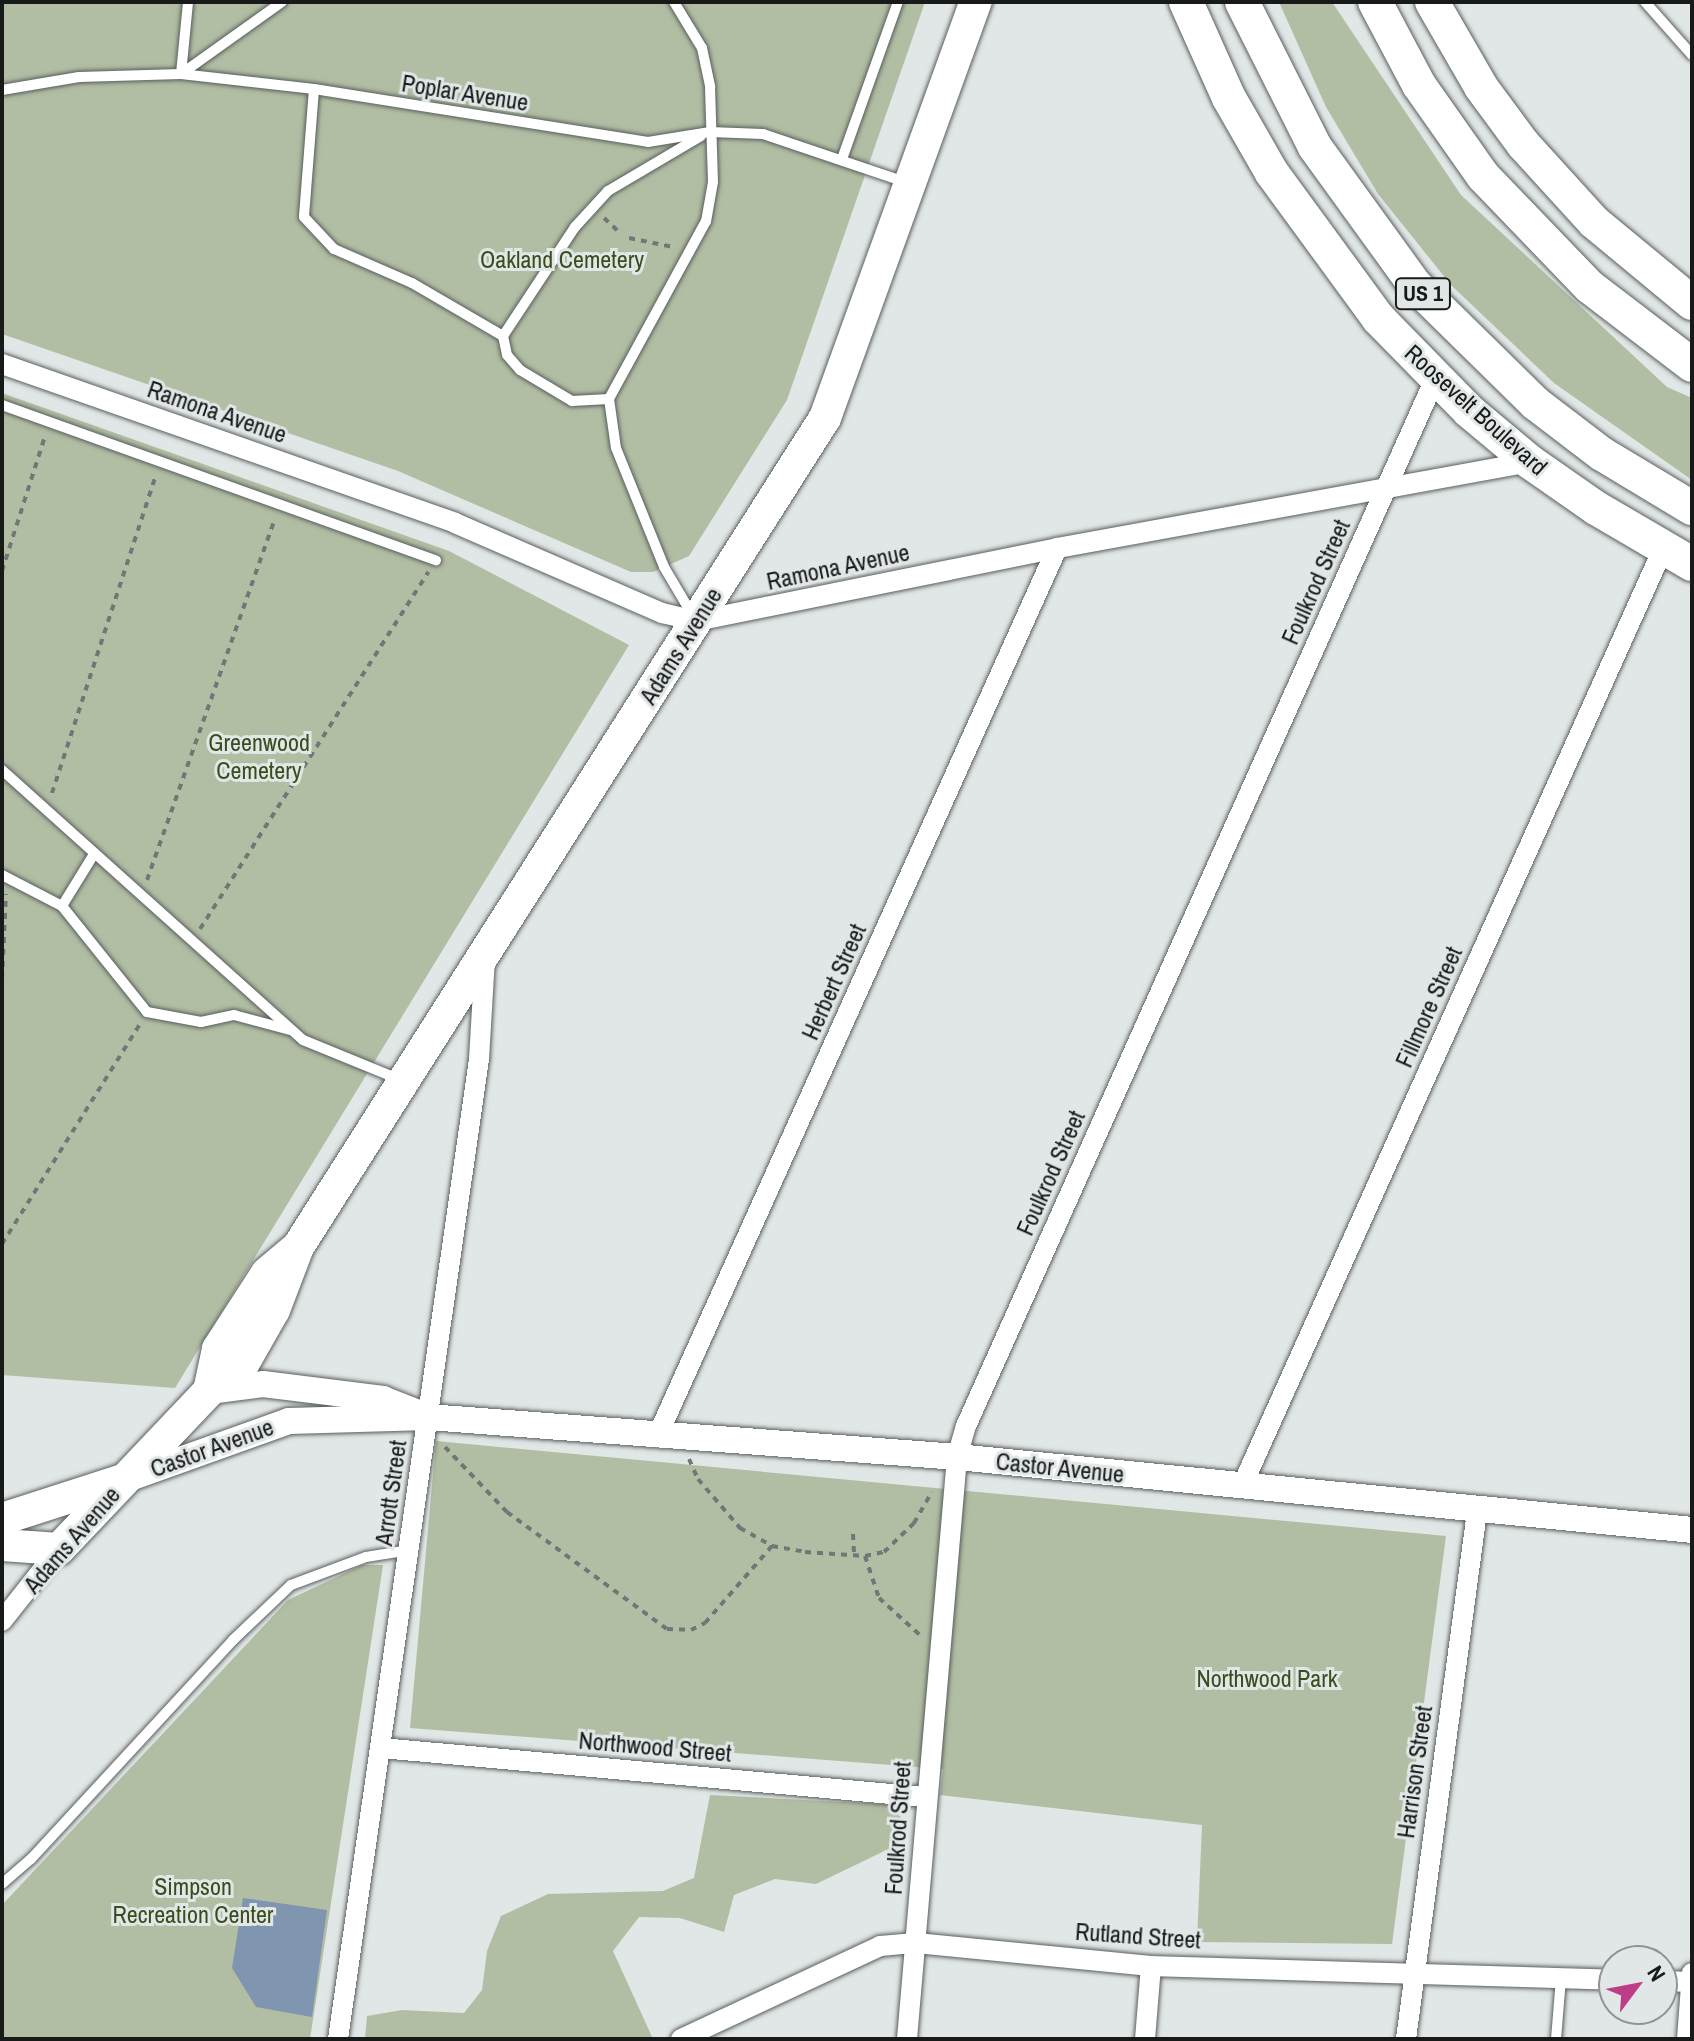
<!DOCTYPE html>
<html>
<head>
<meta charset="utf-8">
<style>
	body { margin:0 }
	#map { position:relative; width:1694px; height:2041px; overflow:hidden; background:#e1e6e6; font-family:"Archivo Narrow",sans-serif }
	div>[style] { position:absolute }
	.green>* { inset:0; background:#b1bea3 }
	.water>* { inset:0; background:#7f95b0 }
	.path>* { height:4px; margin-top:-2px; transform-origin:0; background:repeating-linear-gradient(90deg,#737676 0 6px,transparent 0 12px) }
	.roads { filter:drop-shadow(0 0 2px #595e5e) drop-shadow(0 0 2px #595e5e) }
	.service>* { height:10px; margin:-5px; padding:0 5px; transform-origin:5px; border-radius:5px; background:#fff }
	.minor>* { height:20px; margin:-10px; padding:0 10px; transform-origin:10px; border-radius:10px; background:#fff }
	.tertiary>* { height:26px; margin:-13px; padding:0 13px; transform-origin:13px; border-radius:13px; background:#fff }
	.primary>* { height:32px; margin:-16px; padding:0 16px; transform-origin:16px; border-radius:16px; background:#fff }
	.trunk>* { height:34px; margin:-17px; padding:0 17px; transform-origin:17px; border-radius:17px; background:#fff }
	span { translate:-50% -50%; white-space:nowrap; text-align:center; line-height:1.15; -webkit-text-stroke:6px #e1e6e6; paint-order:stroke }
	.shield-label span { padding:2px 6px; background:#e1e6e6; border:2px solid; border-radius:6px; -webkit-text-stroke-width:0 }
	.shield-label { font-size:22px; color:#181a1a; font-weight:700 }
	.street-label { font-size:24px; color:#181a1a }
	.park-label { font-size:24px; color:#3a4e1c }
	.frame { position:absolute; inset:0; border:4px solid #181a1a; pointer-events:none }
	.north { position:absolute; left:1598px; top:1945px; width:80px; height:80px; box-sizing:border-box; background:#e1e6e6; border:2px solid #919494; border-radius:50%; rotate:58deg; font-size:22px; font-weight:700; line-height:32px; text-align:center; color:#181a1a }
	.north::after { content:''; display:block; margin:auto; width:28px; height:36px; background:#bd3d87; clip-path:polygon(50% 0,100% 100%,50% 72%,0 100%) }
</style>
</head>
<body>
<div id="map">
	<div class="green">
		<i style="clip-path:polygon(2px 2px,925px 2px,787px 400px,689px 556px,653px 572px,631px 572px,398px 471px,2px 334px)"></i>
		<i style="clip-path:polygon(1279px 2px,1332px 2px,1461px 195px,1667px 387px,1692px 398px,1692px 480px,1554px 383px,1451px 285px,1378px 194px,1326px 107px)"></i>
		<i style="clip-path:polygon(2px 393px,449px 551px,629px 645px,175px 1388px,2px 1375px)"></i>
		<i style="clip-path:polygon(436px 1441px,1446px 1536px,1392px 1944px,1197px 1942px,1202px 1825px,940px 1795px,943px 1769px,410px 1728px)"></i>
		<i style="clip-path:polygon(362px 1565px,383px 1565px,310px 2039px,2px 2039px,2px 1905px,288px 1600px)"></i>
		<i style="clip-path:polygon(710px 1795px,899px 1805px,903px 1842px,816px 1884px,775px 1879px,734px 1895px,724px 1932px,680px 1918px,639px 1917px,613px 1951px,653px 2039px,365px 2039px,367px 2016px,402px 2010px,464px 2013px,482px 1990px,487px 1951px,501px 1916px,548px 1894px,663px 1891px,694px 1878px)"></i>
	</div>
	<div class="water">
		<i style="clip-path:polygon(243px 1898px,327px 1910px,312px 2017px,256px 2007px,232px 1968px)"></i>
	</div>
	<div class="path">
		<i style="left:604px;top:218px;width:18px;rotate:43deg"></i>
		<i style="left:629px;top:238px;width:45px;rotate:11.6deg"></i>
		<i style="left:2px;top:571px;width:142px;rotate:-72.3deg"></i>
		<i style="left:52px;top:793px;width:331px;rotate:-71.9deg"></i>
		<i style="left:147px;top:880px;width:384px;rotate:-70.5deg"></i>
		<i style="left:200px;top:929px;width:424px;rotate:-57.4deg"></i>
		<i style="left:2px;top:979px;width:85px;rotate:-87.3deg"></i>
		<i style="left:2px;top:1244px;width:260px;rotate:-57.9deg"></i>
		<i style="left:445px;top:1447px;width:90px;rotate:46.4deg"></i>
		<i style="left:507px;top:1512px;width:198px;rotate:36.2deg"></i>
		<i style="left:667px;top:1629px;width:24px;rotate:2deg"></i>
		<i style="left:691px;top:1630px;width:16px;rotate:-27deg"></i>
		<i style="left:705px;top:1623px;width:102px;rotate:-49deg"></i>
		<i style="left:689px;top:1459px;width:22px;rotate:66deg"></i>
		<i style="left:698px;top:1479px;width:65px;rotate:49.4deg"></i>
		<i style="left:740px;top:1528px;width:37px;rotate:29deg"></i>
		<i style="left:772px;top:1546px;width:34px;rotate:10deg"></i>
		<i style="left:805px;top:1552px;width:60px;rotate:3.8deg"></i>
		<i style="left:865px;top:1556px;width:19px;rotate:-12deg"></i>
		<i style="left:884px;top:1552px;width:42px;rotate:-44deg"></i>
		<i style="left:914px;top:1523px;width:36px;rotate:-60deg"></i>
		<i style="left:853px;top:1534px;width:22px;rotate:87deg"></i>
		<i style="left:865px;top:1556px;width:44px;rotate:71.6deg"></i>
		<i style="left:879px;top:1598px;width:57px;rotate:42.1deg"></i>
	</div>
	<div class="roads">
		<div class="service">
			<i style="left:674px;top:2px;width:54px;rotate:58.7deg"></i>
			<i style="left:702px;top:48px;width:40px;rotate:78deg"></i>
			<i style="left:710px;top:87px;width:95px;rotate:88.2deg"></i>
			<i style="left:713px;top:182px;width:40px;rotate:100deg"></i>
			<i style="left:706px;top:221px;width:203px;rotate:118.6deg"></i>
			<i style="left:609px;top:399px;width:49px;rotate:81.9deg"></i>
			<i style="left:616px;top:448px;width:128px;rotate:68deg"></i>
			<i style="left:664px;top:567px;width:57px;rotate:59.4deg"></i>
			<i style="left:1645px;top:2px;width:71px;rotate:48.4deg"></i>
			<i style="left:181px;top:74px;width:124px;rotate:-35.5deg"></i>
			<i style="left:181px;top:74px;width:72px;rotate:-84.4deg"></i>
			<i style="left:314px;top:89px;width:128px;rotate:94.5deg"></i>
			<i style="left:304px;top:217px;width:44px;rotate:46.8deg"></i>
			<i style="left:334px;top:249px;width:85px;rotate:23.6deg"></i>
			<i style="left:412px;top:283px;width:105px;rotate:30.2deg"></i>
			<i style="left:503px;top:336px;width:19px;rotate:78deg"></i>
			<i style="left:507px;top:355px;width:20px;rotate:49deg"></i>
			<i style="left:520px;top:370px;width:61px;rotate:30.8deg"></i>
			<i style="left:572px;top:401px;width:37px;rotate:-3deg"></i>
			<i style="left:2px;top:90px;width:78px;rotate:-9.6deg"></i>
			<i style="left:79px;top:77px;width:102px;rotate:-1.7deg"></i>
			<i style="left:181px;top:74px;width:134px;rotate:6.4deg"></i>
			<i style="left:314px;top:89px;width:338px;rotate:9deg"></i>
			<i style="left:648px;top:142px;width:63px;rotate:-9.2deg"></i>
			<i style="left:710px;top:132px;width:53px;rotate:2.2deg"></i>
			<i style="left:763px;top:134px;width:150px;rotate:18.7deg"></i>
			<i style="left:842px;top:159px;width:167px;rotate:-70.4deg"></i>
			<i style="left:503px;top:336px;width:131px;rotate:-56.6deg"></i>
			<i style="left:575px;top:227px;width:49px;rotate:-47.5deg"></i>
			<i style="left:608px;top:191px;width:108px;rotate:-30.6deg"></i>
			<i style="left:2px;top:405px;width:461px;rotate:19.7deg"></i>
			<i style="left:2px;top:770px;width:404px;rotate:41.9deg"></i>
			<i style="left:303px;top:1040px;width:106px;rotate:22.2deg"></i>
			<i style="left:2px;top:875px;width:68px;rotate:27.3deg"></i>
			<i style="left:62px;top:906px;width:136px;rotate:51.3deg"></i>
			<i style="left:147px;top:1012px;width:55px;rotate:10.5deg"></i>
			<i style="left:201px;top:1022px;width:34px;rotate:-12deg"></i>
			<i style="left:234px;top:1015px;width:58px;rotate:15deg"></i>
			<i style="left:62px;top:906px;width:61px;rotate:-58.4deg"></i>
			<i style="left:2px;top:1884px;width:38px;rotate:-41deg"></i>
			<i style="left:31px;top:1859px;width:298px;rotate:-47.3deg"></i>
			<i style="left:233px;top:1640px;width:80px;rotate:-43.5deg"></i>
			<i style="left:291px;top:1585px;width:80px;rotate:-20.5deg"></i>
			<i style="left:366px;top:1557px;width:44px;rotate:-9.2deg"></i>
			<i style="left:1556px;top:2039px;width:61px;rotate:-85.3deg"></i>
		</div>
		<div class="minor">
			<i style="left:2px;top:364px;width:480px;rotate:19.3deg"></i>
			<i style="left:455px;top:523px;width:226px;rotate:23.5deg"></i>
			<i style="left:662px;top:613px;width:35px;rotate:13deg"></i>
			<i style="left:696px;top:621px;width:368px;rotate:-11.4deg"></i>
			<i style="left:1057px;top:548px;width:481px;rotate:-10.3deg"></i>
			<i style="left:657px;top:1437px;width:975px;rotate:-65.77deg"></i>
			<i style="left:1242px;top:1486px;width:1027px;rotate:-65.81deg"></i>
			<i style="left:2px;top:1621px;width:92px;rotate:-51.6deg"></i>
			<i style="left:381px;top:1748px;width:546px;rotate:5.15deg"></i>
			<i style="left:1662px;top:1981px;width:30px;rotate:2deg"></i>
			<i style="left:338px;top:2039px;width:990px;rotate:-81.81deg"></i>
			<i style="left:479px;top:1059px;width:102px;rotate:-86.6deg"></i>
			<i style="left:681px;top:2039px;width:220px;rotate:-25deg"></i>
			<i style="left:880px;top:1946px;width:36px;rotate:-5deg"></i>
			<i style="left:916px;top:1943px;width:236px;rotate:5.6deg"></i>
			<i style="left:1151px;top:1966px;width:463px;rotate:1.7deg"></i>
			<i style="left:907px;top:2039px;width:584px;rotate:-85.09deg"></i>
			<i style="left:957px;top:1457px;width:32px;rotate:-74deg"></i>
			<i style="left:966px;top:1426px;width:1147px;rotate:-65.87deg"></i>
			<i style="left:1145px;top:2039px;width:73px;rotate:-85.3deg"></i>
			<i style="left:1406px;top:2039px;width:532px;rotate:-82.33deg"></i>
			<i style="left:1687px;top:2039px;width:66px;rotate:-85.7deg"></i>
		</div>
		<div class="tertiary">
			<i style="left:209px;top:1391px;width:54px;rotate:-7.4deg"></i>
			<i style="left:263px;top:1384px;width:121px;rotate:7.1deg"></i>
			<i style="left:383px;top:1399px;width:41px;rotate:21.5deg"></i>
			<i style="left:127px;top:1479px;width:172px;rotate:-19.7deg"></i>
			<i style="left:289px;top:1421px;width:139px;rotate:-1.6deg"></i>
			<i style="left:428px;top:1417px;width:531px;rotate:4.32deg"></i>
			<i style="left:957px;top:1457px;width:739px;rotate:5.67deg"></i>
		</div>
		<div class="primary">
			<i style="left:209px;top:1391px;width:43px;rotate:-77.9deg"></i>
			<i style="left:218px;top:1349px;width:90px;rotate:-57.2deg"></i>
			<i style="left:267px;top:1273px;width:38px;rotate:-40deg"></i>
			<i style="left:2px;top:1519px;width:127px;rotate:-17.9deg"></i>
			<i style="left:2px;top:1545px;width:57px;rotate:4deg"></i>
			<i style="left:59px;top:1549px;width:218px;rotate:-46.5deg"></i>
			<i style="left:209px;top:1391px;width:41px;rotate:-37.1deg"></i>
			<i style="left:242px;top:1366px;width:64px;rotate:-60.3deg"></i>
			<i style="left:274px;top:1310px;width:67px;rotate:-69.1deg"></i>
			<i style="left:298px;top:1247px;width:982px;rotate:-57.56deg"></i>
			<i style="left:825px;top:418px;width:443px;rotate:-70.1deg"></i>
		</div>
		<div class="trunk">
			<i style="left:1186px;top:2px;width:105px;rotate:65.9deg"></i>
			<i style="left:1229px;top:98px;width:86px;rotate:60.2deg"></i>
			<i style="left:1272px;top:173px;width:180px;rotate:53.8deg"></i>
			<i style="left:1378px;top:318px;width:130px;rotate:45.6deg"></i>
			<i style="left:1469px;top:411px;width:80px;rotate:39.9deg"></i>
			<i style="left:1530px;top:462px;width:80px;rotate:34.9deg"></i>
			<i style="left:1596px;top:508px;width:111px;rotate:30.3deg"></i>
			<i style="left:1242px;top:2px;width:162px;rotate:63.3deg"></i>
			<i style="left:1315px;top:147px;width:170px;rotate:54.1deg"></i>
			<i style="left:1415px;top:285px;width:168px;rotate:44.5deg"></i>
			<i style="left:1535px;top:403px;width:84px;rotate:37.3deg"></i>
			<i style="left:1602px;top:454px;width:105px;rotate:31deg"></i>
			<i style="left:1375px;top:2px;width:94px;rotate:62.1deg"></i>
			<i style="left:1419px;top:85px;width:111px;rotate:54.9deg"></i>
			<i style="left:1483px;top:176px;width:154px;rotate:46.1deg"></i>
			<i style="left:1590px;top:287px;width:128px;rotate:37.4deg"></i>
			<i style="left:1432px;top:2px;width:98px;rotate:60deg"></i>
			<i style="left:1481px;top:87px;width:71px;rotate:53.6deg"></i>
			<i style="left:1523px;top:144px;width:105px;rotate:47.7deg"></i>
			<i style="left:1594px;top:222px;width:127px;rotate:39.6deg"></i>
		</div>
	</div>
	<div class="shield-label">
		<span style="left:1423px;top:294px">US 1</span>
	</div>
	<div class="street-label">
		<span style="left:465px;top:93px;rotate:9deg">Poplar Avenue</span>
		<span style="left:1476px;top:410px;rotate:42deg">Roosevelt Boulevard</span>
		<span style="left:217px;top:412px;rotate:19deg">Ramona Avenue</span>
		<span style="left:838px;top:567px;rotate:-12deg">Ramona Avenue</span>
		<span style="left:1316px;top:582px;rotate:-66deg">Foulkrod Street</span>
		<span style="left:681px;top:646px;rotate:-58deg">Adams Avenue</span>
		<span style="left:834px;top:982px;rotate:-66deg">Herbert Street</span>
		<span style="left:1429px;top:1007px;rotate:-66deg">Fillmore Street</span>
		<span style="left:1051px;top:1173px;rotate:-66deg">Foulkrod Street</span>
		<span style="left:212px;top:1448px;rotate:-20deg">Castor Avenue</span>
		<span style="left:1060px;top:1468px;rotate:6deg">Castor Avenue</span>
		<span style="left:391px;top:1493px;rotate:-82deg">Arrott Street</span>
		<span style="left:72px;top:1540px;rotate:-49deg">Adams Avenue</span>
		<span style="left:655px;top:1747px;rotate:5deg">Northwood Street</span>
		<span style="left:1415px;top:1772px;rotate:-82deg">Harrison Street</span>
		<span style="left:898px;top:1828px;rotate:-86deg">Foulkrod Street</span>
		<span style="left:1138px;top:1936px;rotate:4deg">Rutland Street</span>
	</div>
	<div class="park-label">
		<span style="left:562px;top:260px">Oakland Cemetery</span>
		<span style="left:259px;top:757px">Greenwood<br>Cemetery</span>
		<span style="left:1267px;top:1679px">Northwood Park</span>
		<span style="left:193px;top:1901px">Simpson<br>Recreation Center</span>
	</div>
	<div class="frame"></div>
	<div class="north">N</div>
</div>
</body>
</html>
